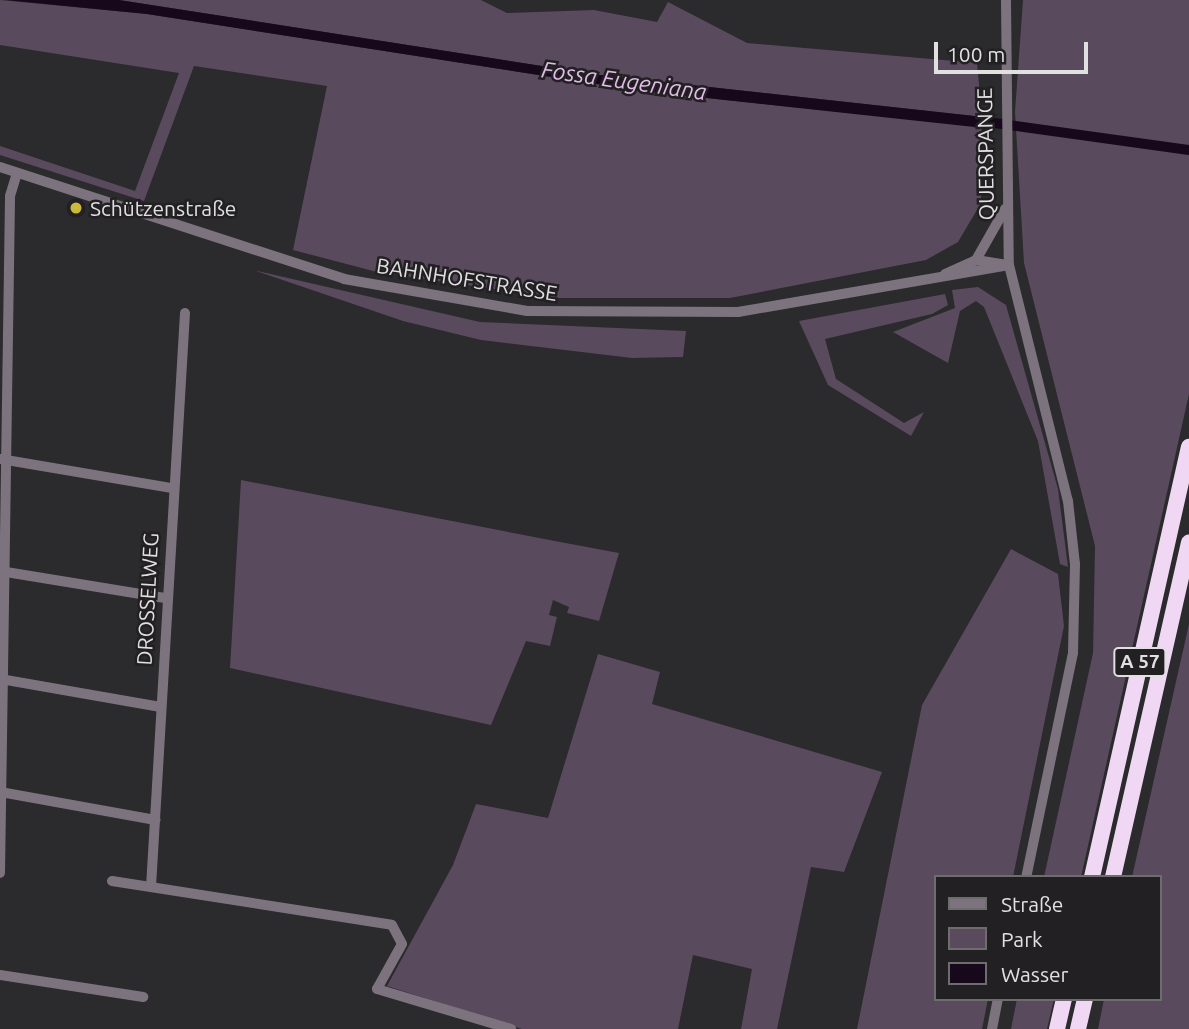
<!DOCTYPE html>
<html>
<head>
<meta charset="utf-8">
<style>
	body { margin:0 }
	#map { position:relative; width:1189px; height:1029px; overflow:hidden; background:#2b2a2c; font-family:Ubuntu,sans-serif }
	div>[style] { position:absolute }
	.green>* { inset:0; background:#5a4a5d }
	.water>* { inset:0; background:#18081b }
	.canal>* { height:10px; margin:-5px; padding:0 5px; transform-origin:5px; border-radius:5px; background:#18081b }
	.minor>* { height:10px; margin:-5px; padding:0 5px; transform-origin:5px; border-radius:5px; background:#7c737e }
	.highway>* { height:16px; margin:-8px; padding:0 8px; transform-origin:8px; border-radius:8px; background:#f0d8f5 }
	.dots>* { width:19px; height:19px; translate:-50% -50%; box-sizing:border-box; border:4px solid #222022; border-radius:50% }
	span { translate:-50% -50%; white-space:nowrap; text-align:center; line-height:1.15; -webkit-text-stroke:5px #222022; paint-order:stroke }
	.shield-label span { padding:2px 5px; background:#222022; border:2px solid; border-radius:5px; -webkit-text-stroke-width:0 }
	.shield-label { font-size:19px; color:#e1e0e1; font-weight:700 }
	.street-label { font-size:21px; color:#e1e0e1 }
	.poi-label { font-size:21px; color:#e1e0e1 }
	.left { translate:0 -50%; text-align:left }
	.water-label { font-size:23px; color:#e1bae8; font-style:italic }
	.legend { position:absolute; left:934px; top:875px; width:228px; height:126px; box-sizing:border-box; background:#222022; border:2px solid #6e6d6e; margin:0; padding:9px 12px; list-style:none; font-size:21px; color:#e1e0e1 }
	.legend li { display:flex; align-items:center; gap:14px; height:35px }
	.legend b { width:35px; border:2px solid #6e6d6e }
	.scale { position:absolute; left:934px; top:42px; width:154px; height:32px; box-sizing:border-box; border:4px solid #e1e0e1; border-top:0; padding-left:9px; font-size:21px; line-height:24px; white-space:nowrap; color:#e1e0e1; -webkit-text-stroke:5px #222022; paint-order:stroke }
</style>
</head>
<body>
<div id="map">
	<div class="green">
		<i style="clip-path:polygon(0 0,147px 14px,642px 91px,982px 127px,981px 203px,958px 242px,926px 260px,730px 298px,556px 298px,377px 272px,293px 250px,327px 86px,194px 66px,144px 201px,0 155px,0 146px,135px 191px,179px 73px,0 45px)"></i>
		<i style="clip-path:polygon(119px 0,481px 0,507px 13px,594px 10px,657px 22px,668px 2px,747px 43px,977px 63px,982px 117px,600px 75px)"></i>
		<i style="clip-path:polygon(1023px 0,1189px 0,1189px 394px,1081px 877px,1044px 877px,1093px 653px,1095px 546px,1024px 263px,1015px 112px)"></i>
		<i style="clip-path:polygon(253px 270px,480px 322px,686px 331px,683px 357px,632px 358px,481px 340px,403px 321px)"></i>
		<i style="clip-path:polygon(978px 287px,1006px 305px,1058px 489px,1068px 567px,1060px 564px,1038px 441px,984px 307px,976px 301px,960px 311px,948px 363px,893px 332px,955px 308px,952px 290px)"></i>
		<i style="clip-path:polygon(945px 294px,948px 305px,932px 314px,825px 339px,836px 379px,904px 423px,924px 412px,911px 436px,828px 385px,799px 321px)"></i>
		<i style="clip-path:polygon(241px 480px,560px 542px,619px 553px,599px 621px,567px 613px,569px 607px,553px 600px,549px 615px,557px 617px,550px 646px,526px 641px,491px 725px,230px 668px)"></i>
		<i style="clip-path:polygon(1011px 549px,1058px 574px,1064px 626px,1013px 877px,935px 877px,935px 999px,988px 999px,982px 1029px,857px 1029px,922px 705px)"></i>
		<i style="clip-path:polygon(1189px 624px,1189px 1029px,1098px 1029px,1104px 999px,1159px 999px,1159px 877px,1132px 877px)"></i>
		<i style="clip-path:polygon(598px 654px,660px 672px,652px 704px,882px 772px,844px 872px,811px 867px,777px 1029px,741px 1029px,752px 969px,693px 955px,678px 1029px,522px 1029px,387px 986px,453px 865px,476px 804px,548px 818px)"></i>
		<i style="clip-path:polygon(1017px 999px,1054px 999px,1047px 1029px,1011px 1029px)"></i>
	</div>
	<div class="water">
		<i style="clip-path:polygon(6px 0,119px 0,600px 75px,993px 118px,993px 129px,642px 91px,147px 14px)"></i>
	</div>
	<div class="canal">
		<i style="left:980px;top:121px;width:211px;rotate:7.9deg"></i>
	</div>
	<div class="minor">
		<i style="left:1006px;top:0;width:265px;rotate:89.4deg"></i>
		<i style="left:1009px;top:265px;width:243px;rotate:76deg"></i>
		<i style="left:1068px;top:501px;width:63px;rotate:83.7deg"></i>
		<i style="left:1075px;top:564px;width:89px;rotate:91.3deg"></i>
		<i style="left:1073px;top:653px;width:229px;rotate:101.8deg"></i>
		<i style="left:0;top:167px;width:362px;rotate:18deg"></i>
		<i style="left:344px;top:279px;width:186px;rotate:9.9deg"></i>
		<i style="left:527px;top:311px;width:211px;rotate:0.3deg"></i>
		<i style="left:738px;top:312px;width:275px;rotate:-9.8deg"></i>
		<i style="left:976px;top:260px;width:59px;rotate:-60.4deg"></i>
		<i style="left:945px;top:274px;width:34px;rotate:-24deg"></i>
		<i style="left:976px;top:260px;width:33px;rotate:9deg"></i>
		<i style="left:0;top:459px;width:173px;rotate:9.6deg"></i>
		<i style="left:6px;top:572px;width:161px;rotate:9.3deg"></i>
		<i style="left:0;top:679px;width:163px;rotate:9.9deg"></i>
		<i style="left:0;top:792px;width:158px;rotate:10.2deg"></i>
		<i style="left:0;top:873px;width:677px;rotate:-89.15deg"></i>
		<i style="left:10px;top:196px;width:24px;rotate:-73deg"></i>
		<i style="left:112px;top:881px;width:283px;rotate:8.9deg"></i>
		<i style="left:392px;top:925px;width:21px;rotate:62deg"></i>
		<i style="left:402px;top:944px;width:51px;rotate:119.1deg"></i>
		<i style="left:377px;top:989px;width:140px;rotate:16.6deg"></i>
		<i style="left:151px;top:887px;width:575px;rotate:-86.61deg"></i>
		<i style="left:0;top:975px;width:145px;rotate:8.7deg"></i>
		<i style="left:992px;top:1029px;width:31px;rotate:-79deg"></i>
	</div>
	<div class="highway">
		<i style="left:1092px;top:877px;width:441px;rotate:-77.3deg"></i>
		<i style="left:1113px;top:877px;width:343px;rotate:-77.2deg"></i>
		<i style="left:1057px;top:1029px;width:31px;rotate:-77deg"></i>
		<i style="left:1078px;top:1029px;width:31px;rotate:-77deg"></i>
	</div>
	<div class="dots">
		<i style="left:76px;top:208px;background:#cbba39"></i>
	</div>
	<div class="shield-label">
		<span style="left:1140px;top:662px">A 57</span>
	</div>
	<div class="street-label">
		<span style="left:985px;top:154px;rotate:-91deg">QUERSPANGE</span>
		<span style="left:467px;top:279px;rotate:9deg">BAHNHOFSTRASSE</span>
		<span style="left:147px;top:599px;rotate:-87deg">DROSSELWEG</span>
	</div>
	<div class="poi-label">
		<span class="left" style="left:90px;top:208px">Schützenstraße</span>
	</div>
	<div class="water-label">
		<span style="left:624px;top:81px;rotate:8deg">Fossa Eugeniana</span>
	</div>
	<ul class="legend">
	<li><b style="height:9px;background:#7c737e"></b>Straße</li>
	<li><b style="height:19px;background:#5a4a5d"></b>Park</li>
	<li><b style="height:19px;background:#18081b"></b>Wasser</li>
	</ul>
	<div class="scale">100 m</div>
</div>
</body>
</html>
